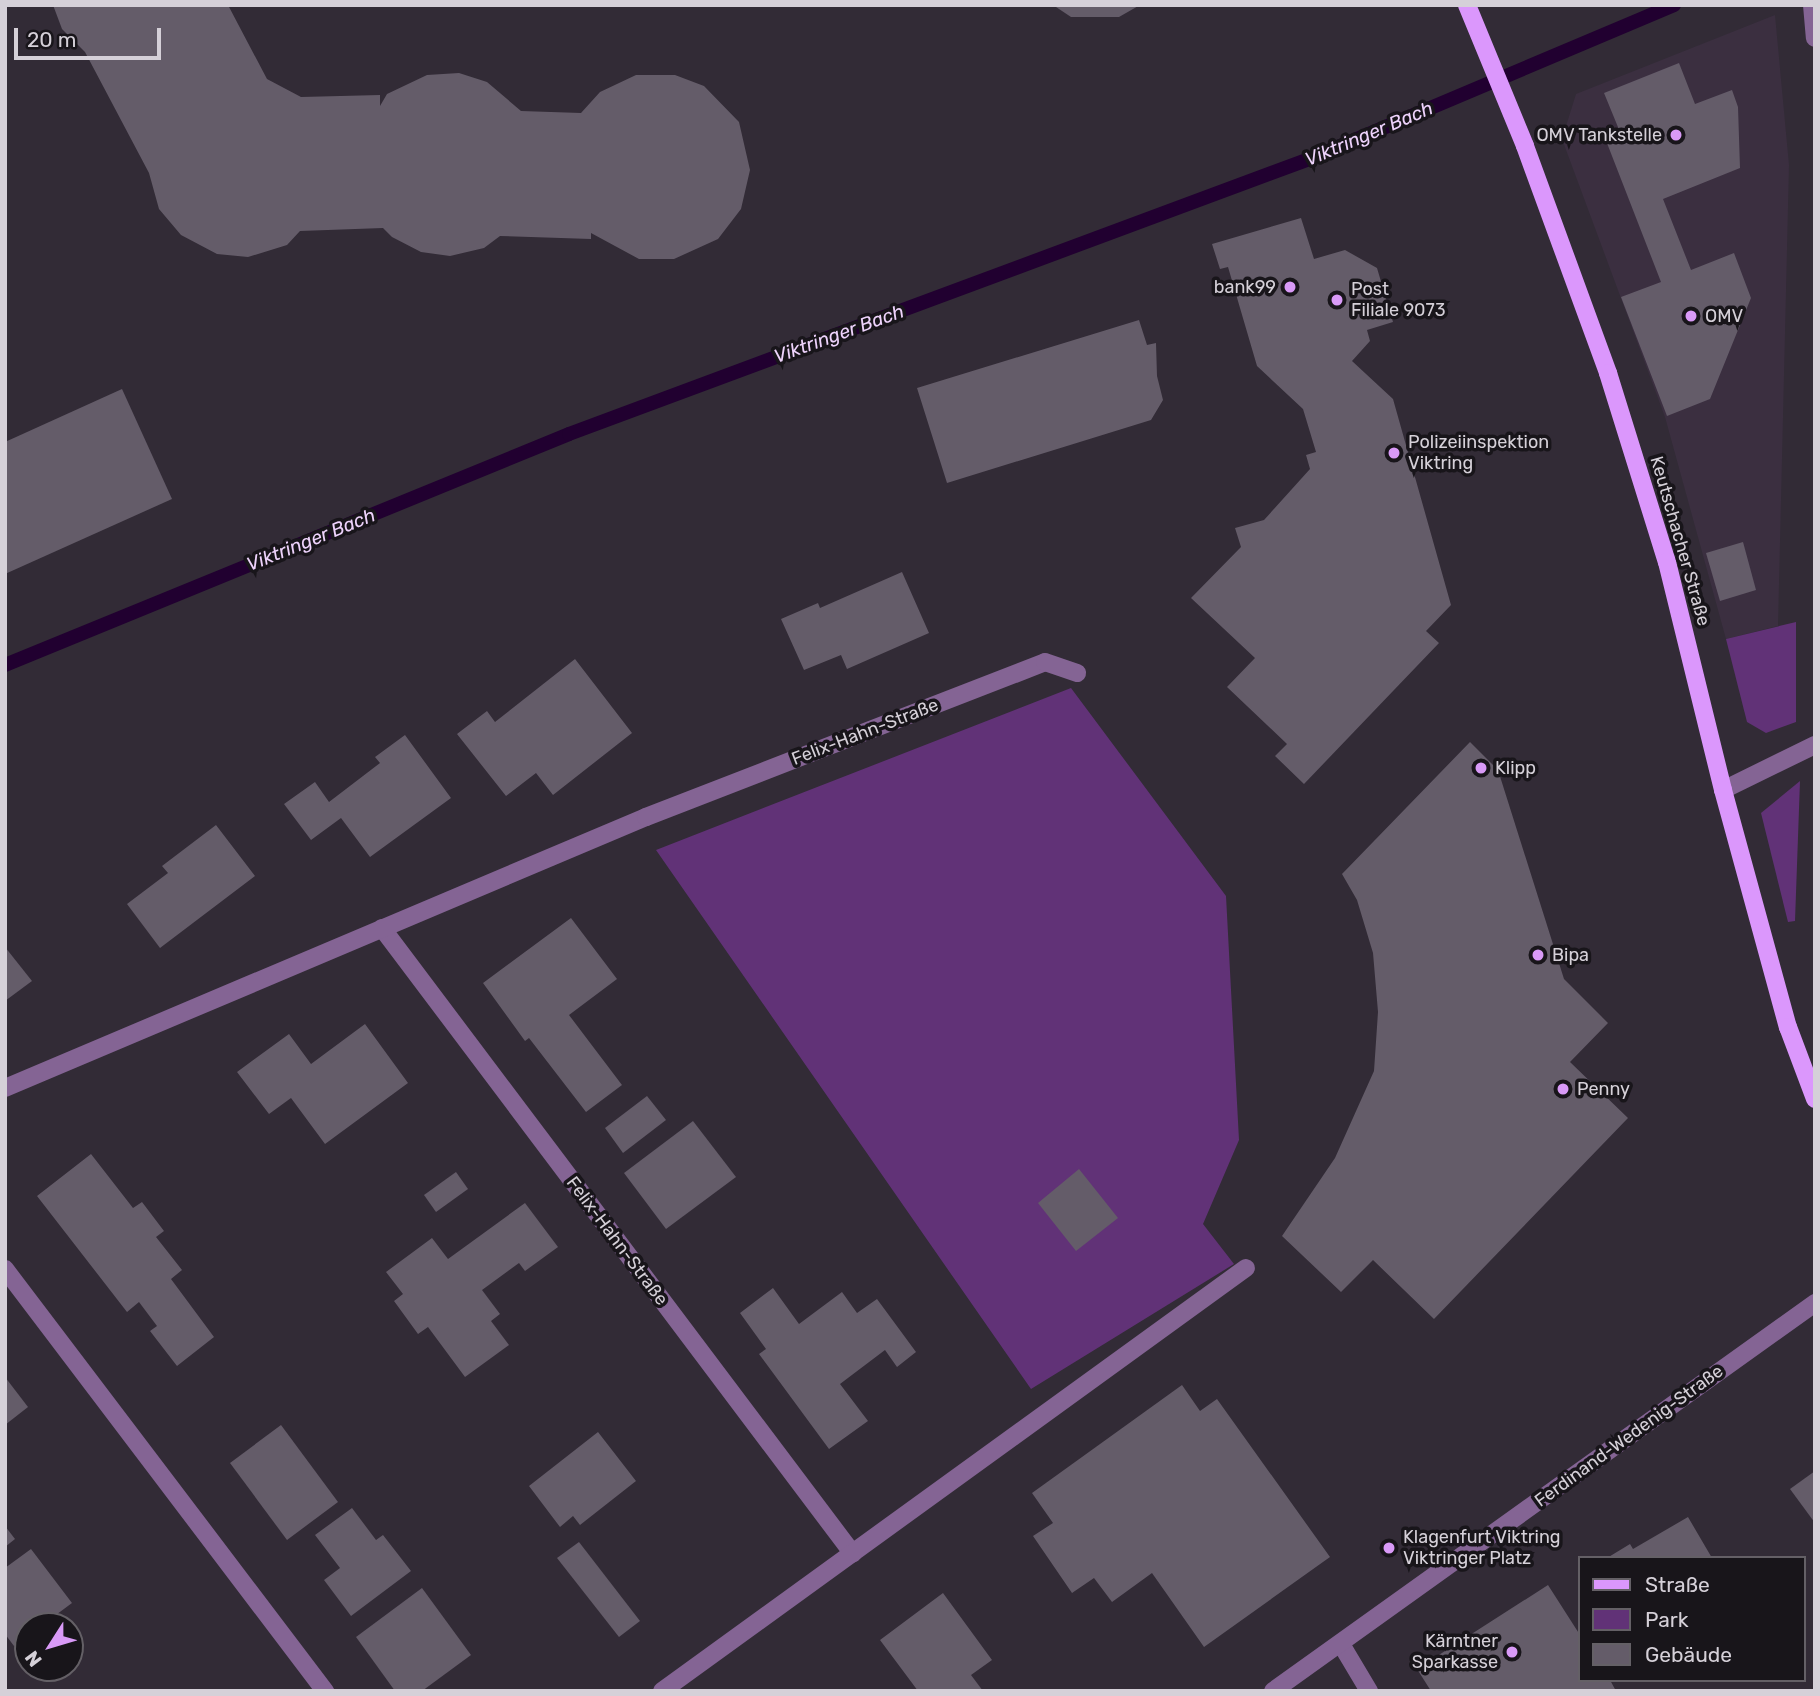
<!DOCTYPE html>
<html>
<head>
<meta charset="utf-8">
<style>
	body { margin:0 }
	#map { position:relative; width:1820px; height:1696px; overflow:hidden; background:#322b36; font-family:Rubik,sans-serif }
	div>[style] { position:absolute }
	.built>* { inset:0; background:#3b2f40 }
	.green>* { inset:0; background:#613277 }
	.stream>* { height:14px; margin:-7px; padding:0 7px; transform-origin:7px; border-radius:7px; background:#210030 }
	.building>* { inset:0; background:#645c69 }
	.minor>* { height:18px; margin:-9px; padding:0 9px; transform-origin:9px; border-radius:9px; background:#846494 }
	.major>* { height:18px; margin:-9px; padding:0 9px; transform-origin:9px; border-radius:9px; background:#db97fc }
	.dots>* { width:19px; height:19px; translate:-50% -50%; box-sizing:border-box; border:4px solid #18151a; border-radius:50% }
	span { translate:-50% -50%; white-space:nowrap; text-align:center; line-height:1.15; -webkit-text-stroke:7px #18151a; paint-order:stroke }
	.poi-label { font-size:18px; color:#d5d0d8 }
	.right { translate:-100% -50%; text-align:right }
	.left { translate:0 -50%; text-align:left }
	.street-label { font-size:18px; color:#d5d0d8 }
	.water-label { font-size:19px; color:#eed3fc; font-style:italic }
	.frame { position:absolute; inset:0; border:7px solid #d5d0d8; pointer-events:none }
	.legend { position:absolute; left:1578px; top:1556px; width:228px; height:126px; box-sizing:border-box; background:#18151a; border:2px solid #646066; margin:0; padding:9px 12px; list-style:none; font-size:21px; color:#d5d0d8 }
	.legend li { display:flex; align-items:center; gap:14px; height:35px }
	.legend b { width:35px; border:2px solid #646066 }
	.north { position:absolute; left:14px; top:1612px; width:70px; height:70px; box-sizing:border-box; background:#18151a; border:2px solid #646066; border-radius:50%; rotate:233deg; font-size:19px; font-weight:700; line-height:28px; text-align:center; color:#d5d0d8 }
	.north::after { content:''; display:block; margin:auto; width:24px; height:32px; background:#d99af7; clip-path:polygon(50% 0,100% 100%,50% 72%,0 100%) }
	.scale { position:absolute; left:14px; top:28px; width:147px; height:32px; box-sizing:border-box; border:4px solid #d5d0d8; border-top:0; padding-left:9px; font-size:21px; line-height:24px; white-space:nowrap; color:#d5d0d8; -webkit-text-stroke:5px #18151a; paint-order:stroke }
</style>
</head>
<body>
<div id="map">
	<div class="built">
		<i style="clip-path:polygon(1775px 15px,1789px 165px,1778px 626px,1726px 639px,1665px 417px,1562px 139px,1576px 94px)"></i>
	</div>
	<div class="green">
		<i style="clip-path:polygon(1796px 622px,1796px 722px,1766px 733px,1747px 722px,1726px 639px)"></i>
		<i style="clip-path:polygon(1071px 688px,1226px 896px,1239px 1140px,1203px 1224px,1234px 1264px,1031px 1389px,656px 850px)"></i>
		<i style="clip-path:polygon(1800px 781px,1795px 921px,1788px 922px,1761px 813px)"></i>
	</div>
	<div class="stream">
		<i style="left:5px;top:665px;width:609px;rotate:-22.27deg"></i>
		<i style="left:569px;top:434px;width:793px;rotate:-20.38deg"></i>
		<i style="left:1312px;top:158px;width:393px;rotate:-22.9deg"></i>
	</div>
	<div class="building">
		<i style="clip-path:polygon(53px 5px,228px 5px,267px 79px,301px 97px,380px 95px,380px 106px,387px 94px,427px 75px,459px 73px,487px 82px,521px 111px,581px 113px,600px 92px,636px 75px,675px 75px,704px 86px,739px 122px,750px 170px,741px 209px,718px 239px,674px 259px,639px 259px,591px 233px,591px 239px,500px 236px,484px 248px,450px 256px,421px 252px,392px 237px,383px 228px,300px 231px,287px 245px,248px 257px,217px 254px,181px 235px,159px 209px,149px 173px,85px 52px,62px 29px)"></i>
		<i style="clip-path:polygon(1053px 5px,1140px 5px,1119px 17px,1071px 17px)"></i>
		<i style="clip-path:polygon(1679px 63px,1695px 104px,1732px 90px,1738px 107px,1740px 168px,1663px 199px,1691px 270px,1734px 253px,1751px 298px,1710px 399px,1667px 416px,1621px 297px,1661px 282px,1605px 138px,1620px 132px,1604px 93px)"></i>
		<i style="clip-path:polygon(1301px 218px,1314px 259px,1345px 250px,1377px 268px,1393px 322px,1367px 330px,1370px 341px,1352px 361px,1393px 399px,1451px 605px,1426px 631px,1439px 643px,1304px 784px,1275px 756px,1287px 744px,1227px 687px,1255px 658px,1191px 598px,1241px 547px,1235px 528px,1264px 520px,1310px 469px,1306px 455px,1316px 452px,1303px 409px,1257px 366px,1228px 267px,1220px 269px,1212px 244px)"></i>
		<i style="clip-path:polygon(1139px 320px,1147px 345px,1156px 343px,1157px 376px,1163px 400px,1151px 420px,947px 483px,917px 388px)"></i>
		<i style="clip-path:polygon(122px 389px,172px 499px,5px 574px,5px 442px)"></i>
		<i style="clip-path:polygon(1743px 542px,1756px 590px,1720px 601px,1706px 553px)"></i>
		<i style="clip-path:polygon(902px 572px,929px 633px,847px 669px,841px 655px,804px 670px,781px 619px,818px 603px,820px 608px)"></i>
		<i style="clip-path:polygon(575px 659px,632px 733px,553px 795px,536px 773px,506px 796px,457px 734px,487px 711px,495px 722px)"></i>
		<i style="clip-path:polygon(405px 735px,451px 798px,370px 857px,341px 818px,311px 840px,284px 804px,315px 782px,329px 802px,380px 763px,375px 757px)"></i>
		<i style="clip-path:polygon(1470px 742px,1498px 770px,1564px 979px,1608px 1023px,1570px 1062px,1628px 1118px,1434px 1319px,1373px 1260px,1341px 1292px,1282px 1236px,1335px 1158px,1374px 1071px,1378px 1012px,1373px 953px,1357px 900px,1342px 874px)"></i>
		<i style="clip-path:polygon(216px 825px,255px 876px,160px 948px,127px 904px,168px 873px,162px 866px)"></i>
		<i style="clip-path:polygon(571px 918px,617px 979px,569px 1015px,622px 1085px,586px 1112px,529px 1038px,525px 1041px,483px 983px)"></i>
		<i style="clip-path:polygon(5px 947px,32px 981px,5px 1001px)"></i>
		<i style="clip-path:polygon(365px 1024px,408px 1083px,325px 1144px,291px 1098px,269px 1114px,237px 1072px,289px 1034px,311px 1064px)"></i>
		<i style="clip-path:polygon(647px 1096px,666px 1120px,623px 1153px,605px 1128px)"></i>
		<i style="clip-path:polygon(693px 1121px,736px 1177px,666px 1229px,624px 1173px)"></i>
		<i style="clip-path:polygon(91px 1154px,133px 1208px,142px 1202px,164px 1231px,156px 1237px,182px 1270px,171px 1279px,214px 1337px,177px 1366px,150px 1331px,157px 1326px,139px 1302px,127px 1312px,37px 1196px)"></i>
		<i style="clip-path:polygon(1079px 1169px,1118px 1218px,1076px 1251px,1038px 1203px)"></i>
		<i style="clip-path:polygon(456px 1172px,468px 1189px,436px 1212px,424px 1195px)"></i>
		<i style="clip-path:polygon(525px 1203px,558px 1247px,525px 1271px,519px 1263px,482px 1290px,500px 1314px,491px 1321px,509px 1345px,465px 1377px,428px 1327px,418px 1334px,394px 1301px,403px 1294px,386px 1272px,432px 1238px,448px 1259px)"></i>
		<i style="clip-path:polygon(773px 1288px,799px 1324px,842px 1292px,857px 1313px,877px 1299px,916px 1352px,897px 1367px,885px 1350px,840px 1384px,868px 1421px,829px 1449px,759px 1354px,766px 1349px,740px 1313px)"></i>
		<i style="clip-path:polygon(5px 1377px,28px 1407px,5px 1425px)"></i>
		<i style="clip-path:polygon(1182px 1385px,1200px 1411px,1217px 1399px,1330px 1557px,1204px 1647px,1152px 1573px,1112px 1602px,1094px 1578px,1072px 1593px,1033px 1536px,1053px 1523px,1032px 1493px)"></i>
		<i style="clip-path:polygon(281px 1425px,338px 1502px,287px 1540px,230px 1463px)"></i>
		<i style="clip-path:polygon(598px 1432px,636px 1481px,580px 1525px,573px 1516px,560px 1527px,529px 1486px)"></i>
		<i style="clip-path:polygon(1815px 1471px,1815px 1523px,1790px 1489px)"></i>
		<i style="clip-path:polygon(352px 1508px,376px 1540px,383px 1535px,411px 1571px,351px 1616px,324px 1580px,340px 1568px,315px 1535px)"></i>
		<i style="clip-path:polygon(1688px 1517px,1712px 1558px,1607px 1558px,1630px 1544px,1633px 1549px)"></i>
		<i style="clip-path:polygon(5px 1526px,15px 1539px,5px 1547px)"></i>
		<i style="clip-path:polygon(579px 1542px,640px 1621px,619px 1637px,557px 1558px)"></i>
		<i style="clip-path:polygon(31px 1549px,72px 1603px,41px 1626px,28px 1626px,28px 1636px,14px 1646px,5px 1634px,5px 1568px)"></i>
		<i style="clip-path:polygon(1548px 1585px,1580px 1635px,1580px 1680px,1610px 1680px,1616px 1691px,1431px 1691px,1417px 1669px)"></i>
		<i style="clip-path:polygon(422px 1588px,471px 1655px,422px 1691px,395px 1691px,356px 1637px)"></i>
		<i style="clip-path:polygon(943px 1593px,992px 1660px,971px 1675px,983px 1691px,918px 1691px,880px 1640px)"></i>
	</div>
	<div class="minor">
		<i style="left:1812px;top:5px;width:33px;rotate:85deg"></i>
		<i style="left:1723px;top:790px;width:102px;rotate:-26.1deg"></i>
		<i style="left:382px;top:928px;width:783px;rotate:53.04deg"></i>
		<i style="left:5px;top:1088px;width:696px;rotate:-22.92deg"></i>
		<i style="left:646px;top:817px;width:428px;rotate:-21.2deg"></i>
		<i style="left:1045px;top:662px;width:34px;rotate:19deg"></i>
		<i style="left:5px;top:1269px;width:530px;rotate:52.83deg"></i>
		<i style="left:1341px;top:1644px;width:55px;rotate:59.2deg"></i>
		<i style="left:662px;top:1691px;width:721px;rotate:-35.92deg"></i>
		<i style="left:1273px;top:1691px;width:667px;rotate:-35.6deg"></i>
	</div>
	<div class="major">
		<i style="left:1467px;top:5px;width:152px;rotate:67.6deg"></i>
		<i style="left:1525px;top:146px;width:242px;rotate:69.9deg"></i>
		<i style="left:1608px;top:373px;width:198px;rotate:72.7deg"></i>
		<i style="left:1667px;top:562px;width:235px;rotate:76.2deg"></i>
		<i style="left:1723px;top:790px;width:246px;rotate:74.7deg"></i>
		<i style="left:1788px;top:1027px;width:77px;rotate:69.4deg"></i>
	</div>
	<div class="dots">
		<i style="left:1676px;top:135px;background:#d99af7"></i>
		<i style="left:1290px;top:287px;background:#d99af7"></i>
		<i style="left:1337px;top:300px;background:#d99af7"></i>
		<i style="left:1691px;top:316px;background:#d99af7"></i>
		<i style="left:1394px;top:453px;background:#d99af7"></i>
		<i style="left:1481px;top:768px;background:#d99af7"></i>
		<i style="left:1538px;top:955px;background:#d99af7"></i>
		<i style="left:1563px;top:1089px;background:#d99af7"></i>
		<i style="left:1389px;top:1548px;background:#d99af7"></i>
		<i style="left:1512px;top:1652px;background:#d99af7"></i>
	</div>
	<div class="poi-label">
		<span class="right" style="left:1662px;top:135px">OMV Tankstelle</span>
		<span class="right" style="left:1276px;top:287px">bank99</span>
		<span class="left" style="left:1351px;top:300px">Post<br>Filiale 9073</span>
		<span class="left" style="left:1705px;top:316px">OMV</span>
		<span class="left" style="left:1408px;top:453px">Polizeiinspektion<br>Viktring</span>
		<span class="left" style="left:1495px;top:768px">Klipp</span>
		<span class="left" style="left:1552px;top:955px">Bipa</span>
		<span class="left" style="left:1577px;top:1089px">Penny</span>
		<span class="left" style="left:1403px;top:1548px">Klagenfurt Viktring<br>Viktringer Platz</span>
		<span class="right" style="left:1498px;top:1652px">Kärntner<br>Sparkasse</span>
	</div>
	<div class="street-label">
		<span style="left:1680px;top:541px;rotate:74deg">Keutschacher Straße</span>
		<span style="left:865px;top:732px;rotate:-21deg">Felix-Hahn-Straße</span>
		<span style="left:617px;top:1241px;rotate:53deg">Felix-Hahn-Straße</span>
		<span style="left:1629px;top:1436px;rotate:-36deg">Ferdinand-Wedenig-Straße</span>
	</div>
	<div class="water-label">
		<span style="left:1369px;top:134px;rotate:-23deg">Viktringer Bach</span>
		<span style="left:839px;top:334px;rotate:-20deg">Viktringer Bach</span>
		<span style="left:311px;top:540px;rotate:-22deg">Viktringer Bach</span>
	</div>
	<div class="frame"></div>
	<ul class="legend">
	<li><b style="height:9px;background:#db97fc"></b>Straße</li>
	<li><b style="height:19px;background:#613277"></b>Park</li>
	<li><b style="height:19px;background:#645c69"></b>Gebäude</li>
	</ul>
	<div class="north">N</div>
	<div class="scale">20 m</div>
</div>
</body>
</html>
